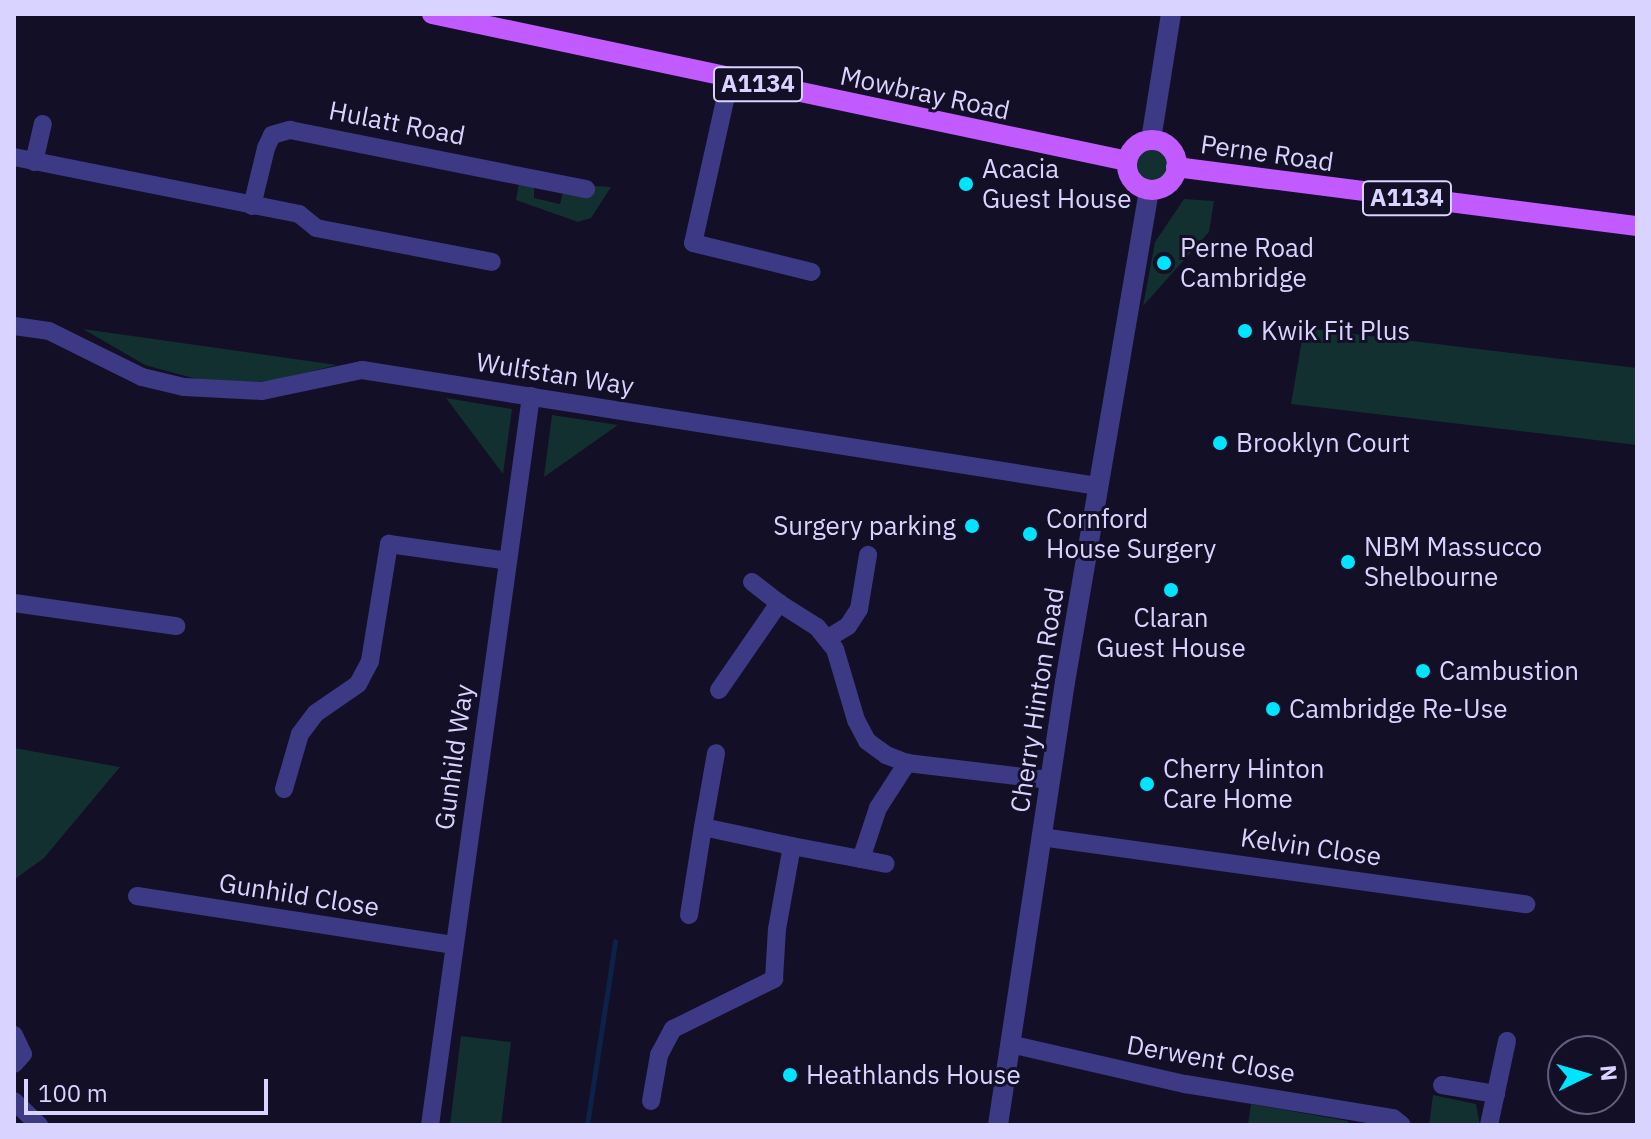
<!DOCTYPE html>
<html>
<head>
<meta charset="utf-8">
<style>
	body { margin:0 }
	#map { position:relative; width:1651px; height:1139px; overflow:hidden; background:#130f26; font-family:"IBM Plex Sans",sans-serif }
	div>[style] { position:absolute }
	.green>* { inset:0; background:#12302f }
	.round { border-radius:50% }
	.stream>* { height:5px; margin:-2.5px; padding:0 2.5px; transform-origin:2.5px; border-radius:2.5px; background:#0c2248 }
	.minor>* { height:18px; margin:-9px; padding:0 9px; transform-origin:9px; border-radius:9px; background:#3d3a85 }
	.tertiary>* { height:20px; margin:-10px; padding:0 10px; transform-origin:10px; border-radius:10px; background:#3d3a85 }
	.primary>* { height:20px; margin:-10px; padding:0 10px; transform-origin:10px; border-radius:10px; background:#c25bff }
	.primary>.ring { margin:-10px; padding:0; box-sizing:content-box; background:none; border:20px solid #c25bff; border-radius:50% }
	.dots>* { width:22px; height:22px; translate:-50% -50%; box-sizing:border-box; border:4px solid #130f26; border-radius:50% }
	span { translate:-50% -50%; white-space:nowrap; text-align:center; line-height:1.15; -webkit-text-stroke:6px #130f26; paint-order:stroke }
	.shield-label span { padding:2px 6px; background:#130f26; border:2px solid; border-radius:6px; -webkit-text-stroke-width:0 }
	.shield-label { font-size:24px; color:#d9d4ff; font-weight:700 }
	.street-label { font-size:26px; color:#d9d4ff }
	.poi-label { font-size:26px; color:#d9d4ff }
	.left { translate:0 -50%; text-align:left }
	.right { translate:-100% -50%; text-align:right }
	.frame { position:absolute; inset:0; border:16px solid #d9d4ff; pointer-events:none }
	.north { position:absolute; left:1547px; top:1035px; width:80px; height:80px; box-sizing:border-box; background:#130f26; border:2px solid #625e7d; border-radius:50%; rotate:85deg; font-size:22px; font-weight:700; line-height:32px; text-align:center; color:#d9d4ff }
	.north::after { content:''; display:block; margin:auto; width:28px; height:36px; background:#00e5ff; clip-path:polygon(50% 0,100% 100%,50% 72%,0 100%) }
	.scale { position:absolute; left:24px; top:1079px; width:244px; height:36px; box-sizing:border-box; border:4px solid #d9d4ff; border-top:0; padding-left:10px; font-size:24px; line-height:28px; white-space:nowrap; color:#d9d4ff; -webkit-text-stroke:6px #130f26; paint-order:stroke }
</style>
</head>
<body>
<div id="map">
	<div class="green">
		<i class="round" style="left:1136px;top:150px;width:32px;height:32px"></i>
		<i style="clip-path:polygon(519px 183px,534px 187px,534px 198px,560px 204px,565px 184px,611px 187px,591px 218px,578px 222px,516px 200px)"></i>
		<i style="clip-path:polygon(1184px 199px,1214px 201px,1209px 232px,1143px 306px,1155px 242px)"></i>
		<i style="clip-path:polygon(1304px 328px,1637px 368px,1637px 445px,1291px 404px)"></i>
		<i style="clip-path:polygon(83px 329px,337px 365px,267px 382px,200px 380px,145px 365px)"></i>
		<i style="clip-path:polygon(446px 398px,512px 409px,503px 474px)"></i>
		<i style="clip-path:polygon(552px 415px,618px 425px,544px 477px)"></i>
		<i style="clip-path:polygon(14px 748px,120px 767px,44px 858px,15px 879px)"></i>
		<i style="clip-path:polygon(461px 1036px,511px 1042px,501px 1125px,450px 1125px)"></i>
		<i style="clip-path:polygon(1433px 1095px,1476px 1104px,1480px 1125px,1429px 1125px)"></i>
		<i style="clip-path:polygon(1251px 1104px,1348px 1121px,1348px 1125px,1248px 1125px)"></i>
	</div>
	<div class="stream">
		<i style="left:587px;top:1125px;width:186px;rotate:-81.3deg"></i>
	</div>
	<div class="minor">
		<i style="left:730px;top:78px;width:169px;rotate:102.6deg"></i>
		<i style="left:693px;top:243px;width:122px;rotate:13.7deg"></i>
		<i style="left:14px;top:157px;width:291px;rotate:11.3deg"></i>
		<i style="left:299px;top:214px;width:22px;rotate:39deg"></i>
		<i style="left:316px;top:228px;width:179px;rotate:10.9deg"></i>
		<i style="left:34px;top:162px;width:39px;rotate:-77deg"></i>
		<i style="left:252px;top:206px;width:60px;rotate:-76.4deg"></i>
		<i style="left:266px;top:148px;width:14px;rotate:-65deg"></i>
		<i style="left:272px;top:135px;width:19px;rotate:-16deg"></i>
		<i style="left:290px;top:130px;width:302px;rotate:11.3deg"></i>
		<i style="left:14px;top:326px;width:35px;rotate:8deg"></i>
		<i style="left:49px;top:331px;width:104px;rotate:26.3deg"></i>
		<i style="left:142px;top:377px;width:43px;rotate:13.4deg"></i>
		<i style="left:184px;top:387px;width:78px;rotate:2.9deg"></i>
		<i style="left:262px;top:391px;width:102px;rotate:-11.9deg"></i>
		<i style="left:362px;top:370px;width:745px;rotate:8.96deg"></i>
		<i style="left:752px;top:582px;width:34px;rotate:38deg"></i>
		<i style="left:14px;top:603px;width:164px;rotate:8.1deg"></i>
		<i style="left:827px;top:639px;width:25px;rotate:-32deg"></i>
		<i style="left:848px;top:626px;width:20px;rotate:-57deg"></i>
		<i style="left:859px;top:609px;width:55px;rotate:-80.5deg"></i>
		<i style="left:719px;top:690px;width:106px;rotate:-55.4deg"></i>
		<i style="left:779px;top:603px;width:45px;rotate:32.3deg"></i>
		<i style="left:817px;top:627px;width:28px;rotate:51deg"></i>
		<i style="left:835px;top:649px;width:74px;rotate:73.5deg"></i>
		<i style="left:856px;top:720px;width:24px;rotate:62deg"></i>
		<i style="left:867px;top:741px;width:24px;rotate:36deg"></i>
		<i style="left:886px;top:755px;width:22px;rotate:21deg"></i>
		<i style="left:907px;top:763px;width:144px;rotate:6.8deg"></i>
		<i style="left:284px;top:789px;width:57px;rotate:-73.8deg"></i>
		<i style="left:300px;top:734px;width:26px;rotate:-53deg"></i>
		<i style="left:316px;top:713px;width:51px;rotate:-34.6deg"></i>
		<i style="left:358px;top:684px;width:26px;rotate:-62deg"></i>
		<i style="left:370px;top:661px;width:119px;rotate:-80.8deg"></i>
		<i style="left:389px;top:544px;width:120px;rotate:8.1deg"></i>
		<i style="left:703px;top:827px;width:75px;rotate:-80deg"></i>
		<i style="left:1041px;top:837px;width:490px;rotate:7.9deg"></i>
		<i style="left:861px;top:859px;width:25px;rotate:11deg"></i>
		<i style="left:137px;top:896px;width:321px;rotate:8.8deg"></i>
		<i style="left:689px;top:915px;width:89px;rotate:-81deg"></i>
		<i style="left:703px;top:827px;width:91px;rotate:12.1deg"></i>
		<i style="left:14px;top:1035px;width:21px;rotate:65deg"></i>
		<i style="left:23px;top:1054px;width:13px;rotate:132deg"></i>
		<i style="left:1010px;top:1044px;width:180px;rotate:12.9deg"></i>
		<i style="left:1185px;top:1084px;width:211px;rotate:9.3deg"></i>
		<i style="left:1393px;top:1118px;width:11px;rotate:38deg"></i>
		<i style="left:1442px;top:1085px;width:55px;rotate:9.5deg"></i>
		<i style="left:14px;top:1101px;width:35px;rotate:44deg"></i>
		<i style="left:651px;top:1101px;width:47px;rotate:-80.1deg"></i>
		<i style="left:659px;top:1055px;width:30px;rotate:-62deg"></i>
		<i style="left:673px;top:1029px;width:113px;rotate:-26.3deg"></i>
		<i style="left:774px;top:979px;width:50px;rotate:-86.6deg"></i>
		<i style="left:777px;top:929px;width:84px;rotate:-79.8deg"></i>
		<i style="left:792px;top:846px;width:70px;rotate:10.7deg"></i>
		<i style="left:861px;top:859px;width:54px;rotate:-71.6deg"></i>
		<i style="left:878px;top:808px;width:54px;rotate:-57.2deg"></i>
		<i style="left:430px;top:1125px;width:736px;rotate:-82.11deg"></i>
		<i style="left:1489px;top:1125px;width:86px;rotate:-77.9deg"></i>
	</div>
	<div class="tertiary">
		<i style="left:1151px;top:140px;width:128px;rotate:-81deg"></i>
		<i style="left:998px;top:1125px;width:448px;rotate:-81.4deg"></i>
		<i style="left:1065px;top:682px;width:499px;rotate:-80.3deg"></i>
	</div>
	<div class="primary">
		<i style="left:432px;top:14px;width:710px;rotate:11.94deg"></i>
		<i class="ring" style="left:1127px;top:140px;width:30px;height:30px"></i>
		<i style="left:1176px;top:167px;width:465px;rotate:7.3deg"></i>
	</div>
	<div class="dots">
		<i style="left:966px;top:184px;background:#00e5ff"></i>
		<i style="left:1164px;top:263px;background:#00e5ff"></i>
		<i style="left:1245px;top:331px;background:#00e5ff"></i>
		<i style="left:1220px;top:443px;background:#00e5ff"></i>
		<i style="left:972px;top:526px;background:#00e5ff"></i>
		<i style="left:1030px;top:534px;background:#00e5ff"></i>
		<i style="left:1348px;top:562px;background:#00e5ff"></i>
		<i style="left:1171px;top:590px;background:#00e5ff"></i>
		<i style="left:1423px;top:671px;background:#00e5ff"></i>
		<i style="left:1273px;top:709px;background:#00e5ff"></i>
		<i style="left:1147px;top:784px;background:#00e5ff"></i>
		<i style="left:790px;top:1075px;background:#00e5ff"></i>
	</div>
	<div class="shield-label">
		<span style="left:758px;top:84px">A1134</span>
		<span style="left:1407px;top:198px">A1134</span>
	</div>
	<div class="street-label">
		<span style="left:925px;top:93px;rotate:12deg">Mowbray Road</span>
		<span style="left:397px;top:123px;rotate:11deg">Hulatt Road</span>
		<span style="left:1267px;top:153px;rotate:8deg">Perne Road</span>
		<span style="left:555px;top:374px;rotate:9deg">Wulfstan Way</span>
		<span style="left:1037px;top:700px;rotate:-81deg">Cherry Hinton Road</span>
		<span style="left:454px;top:757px;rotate:-82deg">Gunhild Way</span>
		<span style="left:1311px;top:847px;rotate:8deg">Kelvin Close</span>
		<span style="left:299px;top:895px;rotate:9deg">Gunhild Close</span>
		<span style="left:1211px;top:1059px;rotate:10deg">Derwent Close</span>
	</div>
	<div class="poi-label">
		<span class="left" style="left:982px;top:184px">Acacia<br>Guest House</span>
		<span class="left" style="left:1180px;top:263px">Perne Road<br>Cambridge</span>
		<span class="left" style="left:1261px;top:331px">Kwik Fit Plus</span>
		<span class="left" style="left:1236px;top:443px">Brooklyn Court</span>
		<span class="left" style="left:1046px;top:534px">Cornford<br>House Surgery</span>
		<span class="right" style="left:956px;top:526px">Surgery parking</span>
		<span class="left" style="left:1364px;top:562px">NBM Massucco<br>Shelbourne</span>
		<span style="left:1171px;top:633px">Claran<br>Guest House</span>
		<span class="left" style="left:1439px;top:671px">Cambustion</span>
		<span class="left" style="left:1289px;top:709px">Cambridge Re-Use</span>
		<span class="left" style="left:1163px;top:784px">Cherry Hinton<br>Care Home</span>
		<span class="left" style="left:806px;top:1075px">Heathlands House</span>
	</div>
	<div class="frame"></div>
	<div class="north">N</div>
	<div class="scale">100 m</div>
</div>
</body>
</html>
